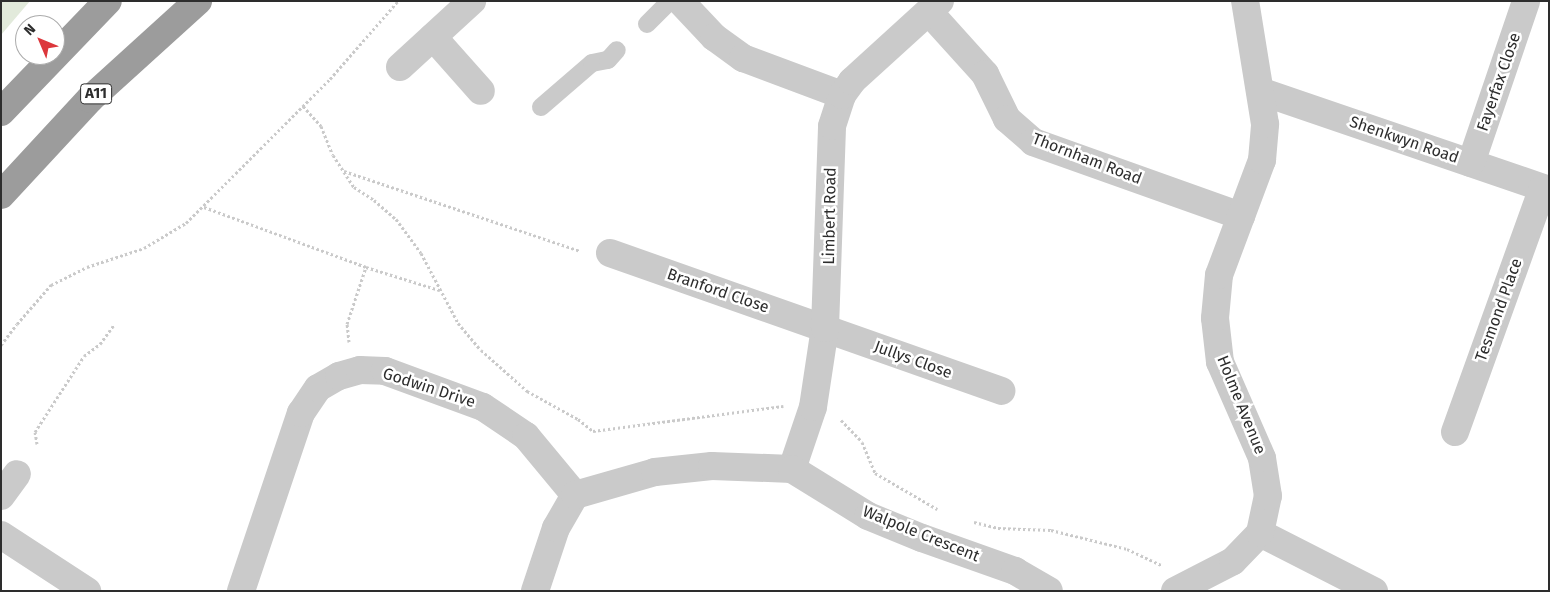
<!DOCTYPE html>
<html>
<head>
<meta charset="utf-8">
<style>
	body { margin:0 }
	#map { position:relative; width:1550px; height:592px; overflow:hidden; background:#fff; font-family:"Fira Sans",sans-serif }
	div>[style] { position:absolute }
	.green>* { inset:0; background:#e2eadb }
	.path>* { height:3px; margin-top:-1.5px; transform-origin:0; background:repeating-linear-gradient(90deg,#cacaca 0 2.5px,transparent 0 5px) }
	.service>* { height:18px; margin:-9px; padding:0 9px; transform-origin:9px; border-radius:9px; background:#cacaca }
	.minor>* { height:28px; margin:-14px; padding:0 14px; transform-origin:14px; border-radius:14px; background:#cacaca }
	.trunk>* { height:28px; margin:-14px; padding:0 14px; transform-origin:14px; border-radius:14px; background:#9c9c9c }
	span { translate:-50% -50%; white-space:nowrap; text-align:center; line-height:1.15; -webkit-text-stroke:5px #fff; paint-order:stroke }
	.shield-label span { padding:1px 4px; background:#fff; border:1px solid; border-radius:4px; -webkit-text-stroke-width:0 }
	.shield-label { font-size:15px; color:#2d2d2d; font-weight:700 }
	.street-label { font-size:16px; color:#2d2d2d }
	.frame { position:absolute; inset:0; border:2px solid #2d2d2d; pointer-events:none }
	.north { position:absolute; left:15px; top:15px; width:50px; height:50px; box-sizing:border-box; background:#fff; border:1px solid #ababab; border-radius:50%; rotate:315deg; font-size:14px; font-weight:700; line-height:20px; text-align:center; color:#2d2d2d }
	.north::after { content:''; display:block; margin:auto; width:18px; height:22px; background:#dc373c; clip-path:polygon(50% 0,100% 100%,50% 72%,0 100%) }
</style>
</head>
<body>
<div id="map">
	<div class="green">
		<i style="clip-path:polygon(1px 1px,30px 1px,1px 35px)"></i>
	</div>
	<div class="path">
		<i style="left:303px;top:106px;width:27px;rotate:48deg"></i>
		<i style="left:321px;top:126px;width:31px;rotate:68deg"></i>
		<i style="left:333px;top:155px;width:38px;rotate:57deg"></i>
		<i style="left:354px;top:187px;width:24px;rotate:33deg"></i>
		<i style="left:374px;top:200px;width:29px;rotate:41deg"></i>
		<i style="left:396px;top:219px;width:42px;rotate:53.7deg"></i>
		<i style="left:421px;top:253px;width:79px;rotate:62.1deg"></i>
		<i style="left:458px;top:323px;width:35px;rotate:50deg"></i>
		<i style="left:481px;top:350px;width:62px;rotate:41.7deg"></i>
		<i style="left:527px;top:391px;width:58px;rotate:28.8deg"></i>
		<i style="left:578px;top:419px;width:19px;rotate:39deg"></i>
		<i style="left:593px;top:431px;width:192px;rotate:-7.5deg"></i>
		<i style="left:344px;top:171px;width:249px;rotate:18.7deg"></i>
		<i style="left:204px;top:207px;width:173px;rotate:20.3deg"></i>
		<i style="left:366px;top:267px;width:77px;rotate:17.5deg"></i>
		<i style="left:349px;top:342px;width:18px;rotate:-96deg"></i>
		<i style="left:347px;top:324px;width:60px;rotate:-71.6deg"></i>
		<i style="left:1px;top:345px;width:26px;rotate:-53deg"></i>
		<i style="left:17px;top:324px;width:52px;rotate:-48.9deg"></i>
		<i style="left:51px;top:285px;width:40px;rotate:-26.6deg"></i>
		<i style="left:87px;top:267px;width:60px;rotate:-18.4deg"></i>
		<i style="left:144px;top:248px;width:49px;rotate:-30.8deg"></i>
		<i style="left:186px;top:223px;width:204px;rotate:-45deg"></i>
		<i style="left:330px;top:79px;width:103px;rotate:-48.9deg"></i>
		<i style="left:841px;top:420px;width:30px;rotate:46deg"></i>
		<i style="left:862px;top:442px;width:34px;rotate:67deg"></i>
		<i style="left:875px;top:473px;width:72px;rotate:30.1deg"></i>
		<i style="left:37px;top:444px;width:12px;rotate:-99deg"></i>
		<i style="left:35px;top:432px;width:90px;rotate:-57.2deg"></i>
		<i style="left:84px;top:356px;width:20px;rotate:-37deg"></i>
		<i style="left:100px;top:344px;width:24px;rotate:-54deg"></i>
		<i style="left:974px;top:522px;width:25px;rotate:14deg"></i>
		<i style="left:998px;top:528px;width:53px;rotate:2.2deg"></i>
		<i style="left:1051px;top:530px;width:78px;rotate:14deg"></i>
		<i style="left:1127px;top:549px;width:38px;rotate:25deg"></i>
	</div>
	<div class="service">
		<i style="left:647px;top:24px;width:33px;rotate:-45deg"></i>
		<i style="left:541px;top:107px;width:67px;rotate:-40.8deg"></i>
		<i style="left:592px;top:63px;width:16px;rotate:-11deg"></i>
		<i style="left:608px;top:60px;width:13px;rotate:-48deg"></i>
	</div>
	<div class="minor">
		<i style="left:680px;top:1px;width:50px;rotate:46.6deg"></i>
		<i style="left:714px;top:37px;width:36px;rotate:36deg"></i>
		<i style="left:743px;top:58px;width:106px;rotate:20.5deg"></i>
		<i style="left:929px;top:12px;width:84px;rotate:47.9deg"></i>
		<i style="left:985px;top:74px;width:50px;rotate:63.9deg"></i>
		<i style="left:1007px;top:119px;width:35px;rotate:41deg"></i>
		<i style="left:1033px;top:142px;width:221px;rotate:19.6deg"></i>
		<i style="left:433px;top:37px;width:72px;rotate:48.4deg"></i>
		<i style="left:400px;top:67px;width:98px;rotate:-42.5deg"></i>
		<i style="left:1260px;top:91px;width:305px;rotate:18.9deg"></i>
		<i style="left:1471px;top:163px;width:171px;rotate:-71.2deg"></i>
		<i style="left:610px;top:253px;width:415px;rotate:19.4deg"></i>
		<i style="left:1455px;top:432px;width:259px;rotate:-70.2deg"></i>
		<i style="left:792px;top:469px;width:65px;rotate:-71.3deg"></i>
		<i style="left:813px;top:407px;width:80px;rotate:-81.4deg"></i>
		<i style="left:825px;top:328px;width:202px;rotate:-88deg"></i>
		<i style="left:832px;top:126px;width:33px;rotate:-72deg"></i>
		<i style="left:842px;top:95px;width:17px;rotate:-54deg"></i>
		<i style="left:852px;top:81px;width:119px;rotate:-42.3deg"></i>
		<i style="left:1px;top:496px;width:27px;rotate:-54deg"></i>
		<i style="left:1260px;top:533px;width:128px;rotate:27deg"></i>
		<i style="left:1px;top:535px;width:103px;rotate:33.1deg"></i>
		<i style="left:241px;top:591px;width:188px;rotate:-71.4deg"></i>
		<i style="left:301px;top:413px;width:30px;rotate:-56deg"></i>
		<i style="left:318px;top:388px;width:24px;rotate:-30deg"></i>
		<i style="left:339px;top:376px;width:22px;rotate:-16deg"></i>
		<i style="left:360px;top:370px;width:25px;rotate:2deg"></i>
		<i style="left:385px;top:371px;width:104px;rotate:20.2deg"></i>
		<i style="left:483px;top:407px;width:52px;rotate:34deg"></i>
		<i style="left:526px;top:436px;width:77px;rotate:50.3deg"></i>
		<i style="left:535px;top:591px;width:66px;rotate:-71.6deg"></i>
		<i style="left:556px;top:528px;width:38px;rotate:-60deg"></i>
		<i style="left:575px;top:495px;width:83px;rotate:-16deg"></i>
		<i style="left:655px;top:472px;width:57px;rotate:-6deg"></i>
		<i style="left:712px;top:466px;width:80px;rotate:2.1deg"></i>
		<i style="left:792px;top:469px;width:89px;rotate:31.7deg"></i>
		<i style="left:868px;top:516px;width:58px;rotate:22.2deg"></i>
		<i style="left:922px;top:538px;width:99px;rotate:19.5deg"></i>
		<i style="left:1015px;top:571px;width:39px;rotate:30deg"></i>
		<i style="left:1175px;top:591px;width:65px;rotate:-27.3deg"></i>
		<i style="left:1233px;top:561px;width:39px;rotate:-46deg"></i>
		<i style="left:1260px;top:533px;width:38px;rotate:-78deg"></i>
		<i style="left:1268px;top:496px;width:38px;rotate:-99deg"></i>
		<i style="left:1262px;top:458px;width:105px;rotate:-113.6deg"></i>
		<i style="left:1220px;top:362px;width:44px;rotate:-96.5deg"></i>
		<i style="left:1215px;top:318px;width:43px;rotate:-84.7deg"></i>
		<i style="left:1219px;top:275px;width:123px;rotate:-69.5deg"></i>
		<i style="left:1262px;top:160px;width:36px;rotate:-85deg"></i>
		<i style="left:1265px;top:124px;width:125px;rotate:-99.2deg"></i>
	</div>
	<div class="trunk">
		<i style="left:1px;top:112px;width:154px;rotate:-46.1deg"></i>
		<i style="left:1px;top:195px;width:131px;rotate:-47.2deg"></i>
		<i style="left:90px;top:99px;width:146px;rotate:-42.2deg"></i>
	</div>
	<div class="shield-label">
		<span style="left:96px;top:94px">A11</span>
	</div>
	<div class="street-label">
		<span style="left:1499px;top:82px;rotate:-71deg">Fayerfax Close</span>
		<span style="left:1404px;top:140px;rotate:19deg">Shenkwyn Road</span>
		<span style="left:1087px;top:159px;rotate:21deg">Thornham Road</span>
		<span style="left:830px;top:216px;rotate:-89deg">Limbert Road</span>
		<span style="left:718px;top:291px;rotate:19deg">Branford Close</span>
		<span style="left:1499px;top:310px;rotate:-70deg">Tesmond Place</span>
		<span style="left:913px;top:360px;rotate:20deg">Jullys Close</span>
		<span style="left:429px;top:388px;rotate:18deg">Godwin Drive</span>
		<span style="left:1241px;top:405px;rotate:68deg">Holme Avenue</span>
		<span style="left:921px;top:534px;rotate:22deg">Walpole Crescent</span>
	</div>
	<div class="frame"></div>
	<div class="north">N</div>
</div>
</body>
</html>
